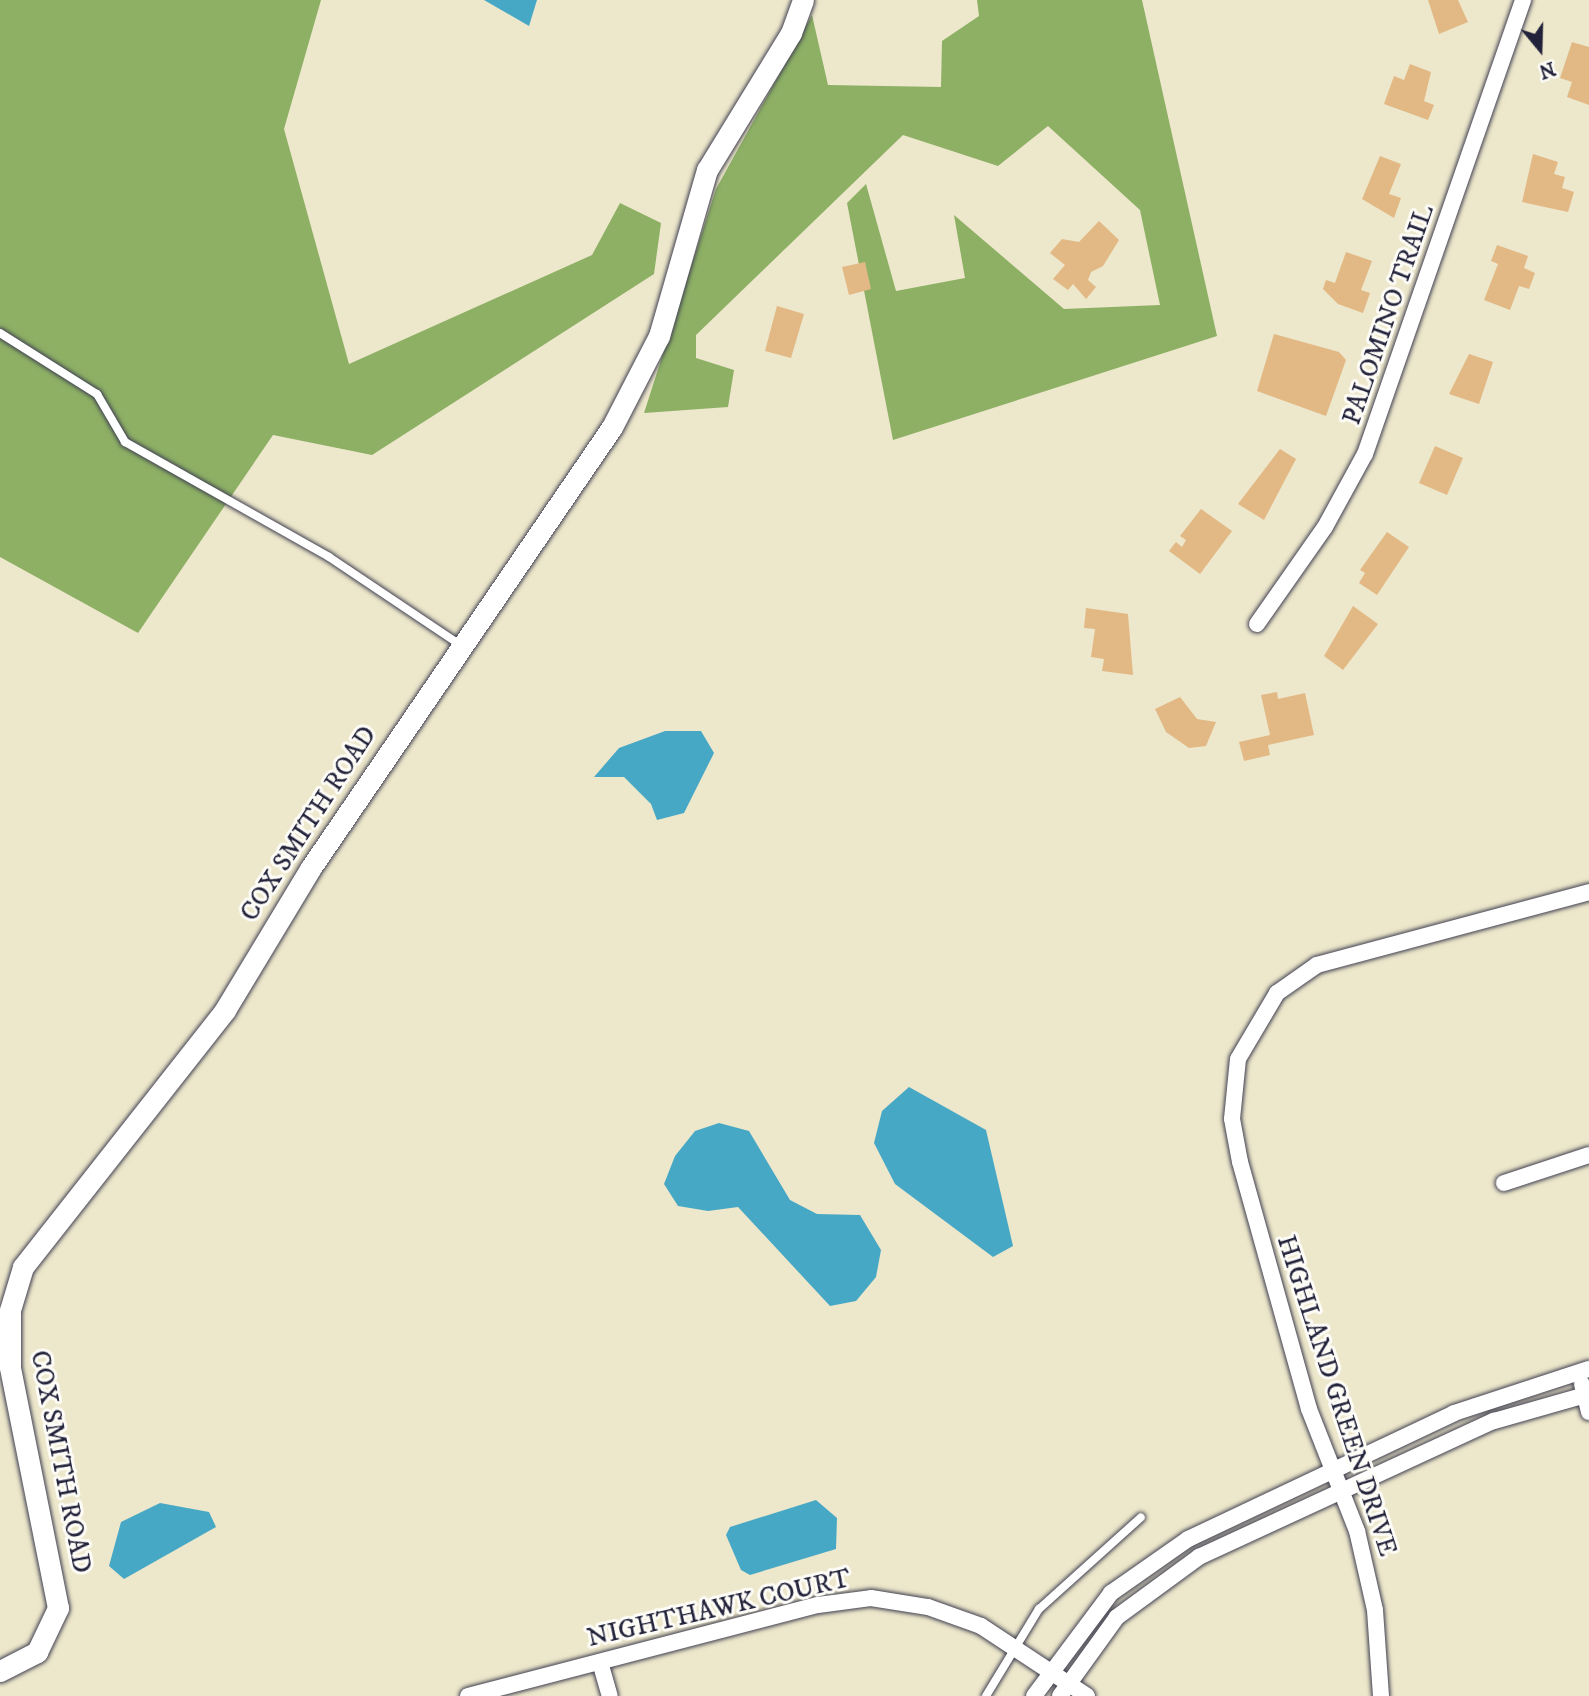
<!DOCTYPE html>
<html>
<head>
<meta charset="utf-8">
<style>
	body { margin:0 }
	#map { position:relative; width:1589px; height:1696px; overflow:hidden; background:#ede7cb; font-family:"IM FELL DW Pica",serif }
	div>[style] { position:absolute }
	.forest>* { inset:0; background:#8db065 }
	.water>* { inset:0; background:#47a8c6 }
	.building>* { inset:0; background:#e2b985 }
	.roads { filter:drop-shadow(0 0 2px #404051) drop-shadow(0 0 2px #404051) }
	.service>* { height:8px; margin:-4px; padding:0 4px; transform-origin:4px; border-radius:4px; background:#fff }
	.minor>* { height:16px; margin:-8px; padding:0 8px; transform-origin:8px; border-radius:8px; background:#fff }
	.tertiary>* { height:21px; margin:-10.5px; padding:0 10.5px; transform-origin:10.5px; border-radius:10.5px; background:#fff }
	span { translate:-50% -50%; white-space:nowrap; text-align:center; line-height:1.15; -webkit-text-stroke:6px #fdfcf7; paint-order:stroke }
	.street-label { font-size:26px; color:#22223b }
	.north { position:absolute; left:1505px; top:14px; width:70px; height:70px; -webkit-text-stroke:5px #fdfcf7; paint-order:stroke; rotate:161deg; font-size:19px; font-weight:700; line-height:28px; text-align:center; color:#22223b }
	.north::after { content:''; display:block; margin:auto; width:24px; height:32px; background:#22223b; clip-path:polygon(50% 0,100% 100%,50% 72%,0 100%) }
</style>
</head>
<body>
<div id="map">
	<div class="forest">
		<i style="clip-path:polygon(0 0,321px 0,284px 129px,349px 364px,592px 255px,620px 203px,661px 223px,654px 274px,372px 455px,273px 435px,138px 633px,0 557px)"></i>
		<i style="clip-path:polygon(977px 0,1142px 0,1217px 336px,893px 440px,847px 203px,866px 184px,896px 291px,965px 278px,954px 215px,1064px 309px,1160px 305px,1140px 210px,1048px 126px,998px 166px,903px 135px,696px 335px,696px 358px,734px 370px,728px 407px,644px 413px,716px 189px,812px 15px,828px 85px,941px 87px,942px 41px,979px 16px)"></i>
	</div>
	<div class="water">
		<i style="clip-path:polygon(484px 0,537px 0,529px 26px)"></i>
		<i style="clip-path:polygon(665px 731px,701px 731px,714px 753px,684px 813px,657px 820px,651px 804px,624px 777px,594px 777px,619px 748px)"></i>
		<i style="clip-path:polygon(909px 1087px,986px 1130px,1013px 1246px,993px 1257px,895px 1184px,874px 1143px,882px 1111px)"></i>
		<i style="clip-path:polygon(719px 1123px,749px 1131px,790px 1200px,817px 1214px,860px 1215px,881px 1250px,876px 1277px,856px 1301px,830px 1306px,738px 1207px,708px 1211px,678px 1206px,664px 1184px,675px 1156px,695px 1131px)"></i>
		<i style="clip-path:polygon(816px 1500px,837px 1518px,836px 1549px,750px 1575px,741px 1570px,726px 1535px,730px 1527px)"></i>
		<i style="clip-path:polygon(160px 1503px,209px 1512px,216px 1527px,124px 1579px,109px 1566px,121px 1522px)"></i>
	</div>
	<div class="building">
		<i style="clip-path:polygon(1428px 0,1458px 0,1468px 22px,1439px 34px)"></i>
		<i style="clip-path:polygon(1572px 42px,1589px 47px,1589px 105px,1567px 97px,1572px 82px,1560px 78px)"></i>
		<i style="clip-path:polygon(1410px 64px,1431px 72px,1424px 101px,1434px 105px,1428px 120px,1384px 104px,1394px 76px,1404px 80px)"></i>
		<i style="clip-path:polygon(1533px 154px,1558px 162px,1554px 174px,1565px 177px,1562px 188px,1574px 192px,1568px 212px,1522px 202px)"></i>
		<i style="clip-path:polygon(1380px 156px,1401px 164px,1389px 194px,1401px 198px,1394px 218px,1362px 199px)"></i>
		<i style="clip-path:polygon(1099px 221px,1119px 240px,1103px 266px,1091px 272px,1088px 280px,1096px 287px,1086px 299px,1073px 284px,1068px 290px,1053px 279px,1065px 265px,1050px 253px,1062px 239px,1079px 242px)"></i>
		<i style="clip-path:polygon(1497px 245px,1528px 256px,1524px 268px,1535px 273px,1529px 289px,1519px 286px,1510px 310px,1484px 300px,1498px 264px,1491px 261px)"></i>
		<i style="clip-path:polygon(1346px 252px,1372px 261px,1361px 290px,1370px 293px,1363px 313px,1338px 304px,1323px 289px,1326px 280px,1335px 283px)"></i>
		<i style="clip-path:polygon(865px 262px,871px 289px,849px 295px,842px 267px)"></i>
		<i style="clip-path:polygon(777px 306px,804px 314px,791px 358px,765px 351px)"></i>
		<i style="clip-path:polygon(1274px 334px,1339px 352px,1346px 360px,1326px 416px,1257px 391px)"></i>
		<i style="clip-path:polygon(1469px 354px,1493px 362px,1479px 404px,1449px 394px)"></i>
		<i style="clip-path:polygon(1435px 446px,1463px 458px,1447px 495px,1419px 483px)"></i>
		<i style="clip-path:polygon(1280px 449px,1296px 459px,1264px 520px,1238px 504px)"></i>
		<i style="clip-path:polygon(1201px 509px,1232px 531px,1200px 574px,1169px 551px,1176px 542px,1182px 547px,1186px 540px,1180px 536px)"></i>
		<i style="clip-path:polygon(1387px 532px,1409px 547px,1377px 595px,1359px 583px,1365px 573px,1360px 570px)"></i>
		<i style="clip-path:polygon(1353px 606px,1378px 624px,1343px 670px,1324px 656px)"></i>
		<i style="clip-path:polygon(1086px 608px,1128px 614px,1133px 675px,1102px 671px,1104px 659px,1091px 657px,1095px 629px,1084px 628px)"></i>
		<i style="clip-path:polygon(1277px 692px,1278px 699px,1305px 693px,1314px 735px,1268px 745px,1270px 755px,1244px 761px,1239px 742px,1270px 735px,1261px 695px)"></i>
		<i style="clip-path:polygon(1180px 697px,1197px 719px,1216px 722px,1206px 746px,1189px 748px,1166px 732px,1155px 709px)"></i>
	</div>
	<div class="roads">
		<div class="service">
			<i style="left:0;top:333px;width:115px;rotate:32.2deg"></i>
			<i style="left:97px;top:394px;width:56px;rotate:59.7deg"></i>
			<i style="left:125px;top:442px;width:234px;rotate:29.4deg"></i>
			<i style="left:329px;top:557px;width:160px;rotate:33.8deg"></i>
			<i style="left:986px;top:1696px;width:102px;rotate:-58.7deg"></i>
			<i style="left:1039px;top:1609px;width:137px;rotate:-42deg"></i>
		</div>
		<div class="minor">
			<i style="left:1257px;top:624px;width:118px;rotate:-55deg"></i>
			<i style="left:1325px;top:527px;width:83px;rotate:-61.3deg"></i>
			<i style="left:1365px;top:454px;width:481px;rotate:-70.8deg"></i>
			<i style="left:1504px;top:1183px;width:89px;rotate:-18.2deg"></i>
			<i style="left:1582px;top:1384px;width:29px;rotate:76deg"></i>
			<i style="left:600px;top:1662px;width:35px;rotate:74deg"></i>
			<i style="left:468px;top:1696px;width:362px;rotate:-14.6deg"></i>
			<i style="left:818px;top:1605px;width:53px;rotate:-7.5deg"></i>
			<i style="left:871px;top:1598px;width:58px;rotate:9deg"></i>
			<i style="left:928px;top:1607px;width:56px;rotate:19.7deg"></i>
			<i style="left:981px;top:1626px;width:127px;rotate:33.4deg"></i>
			<i style="left:1034px;top:1696px;width:129px;rotate:-53.2deg"></i>
			<i style="left:1111px;top:1593px;width:94px;rotate:-35deg"></i>
			<i style="left:1188px;top:1539px;width:294px;rotate:-25.3deg"></i>
			<i style="left:1454px;top:1413px;width:142px;rotate:-18.1deg"></i>
			<i style="left:1060px;top:1696px;width:97px;rotate:-54.2deg"></i>
			<i style="left:1117px;top:1617px;width:102px;rotate:-36.2deg"></i>
			<i style="left:1199px;top:1557px;width:325px;rotate:-24.8deg"></i>
			<i style="left:1494px;top:1421px;width:99px;rotate:-15.9deg"></i>
			<i style="left:1381px;top:1696px;width:86px;rotate:-94deg"></i>
			<i style="left:1375px;top:1610px;width:81px;rotate:-102.8deg"></i>
			<i style="left:1357px;top:1531px;width:131px;rotate:-111.5deg"></i>
			<i style="left:1309px;top:1409px;width:256px;rotate:-105.6deg"></i>
			<i style="left:1240px;top:1162px;width:44px;rotate:-100.5deg"></i>
			<i style="left:1232px;top:1119px;width:60px;rotate:-84.3deg"></i>
			<i style="left:1238px;top:1059px;width:77px;rotate:-59.4deg"></i>
			<i style="left:1277px;top:993px;width:49px;rotate:-35deg"></i>
			<i style="left:1317px;top:965px;width:282px;rotate:-15deg"></i>
		</div>
		<div class="tertiary">
			<i style="left:0;top:1671px;width:42px;rotate:-27.2deg"></i>
			<i style="left:37px;top:1652px;width:49px;rotate:-64.5deg"></i>
			<i style="left:58px;top:1608px;width:246px;rotate:-101.3deg"></i>
			<i style="left:10px;top:1367px;width:57px;rotate:-90deg"></i>
			<i style="left:10px;top:1310px;width:45px;rotate:-73.2deg"></i>
			<i style="left:23px;top:1267px;width:327px;rotate:-51.8deg"></i>
			<i style="left:225px;top:1010px;width:165px;rotate:-58.9deg"></i>
			<i style="left:310px;top:869px;width:535px;rotate:-55.66deg"></i>
			<i style="left:612px;top:427px;width:102px;rotate:-62.7deg"></i>
			<i style="left:659px;top:336px;width:173px;rotate:-73.9deg"></i>
			<i style="left:707px;top:170px;width:161px;rotate:-58.5deg"></i>
			<i style="left:791px;top:33px;width:35px;rotate:-70deg"></i>
		</div>
	</div>
	<div class="street-label">
		<span style="left:1389px;top:315px;rotate:-71deg">PALOMINO TRAIL</span>
		<span style="left:309px;top:824px;rotate:-57deg">COX SMITH ROAD</span>
		<span style="left:1336px;top:1396px;rotate:72deg">HIGHLAND GREEN DRIVE</span>
		<span style="left:60px;top:1462px;rotate:79deg">COX SMITH ROAD</span>
		<span style="left:719px;top:1609px;rotate:-13deg">NIGHTHAWK COURT</span>
	</div>
	<div class="north">N</div>
</div>
</body>
</html>
